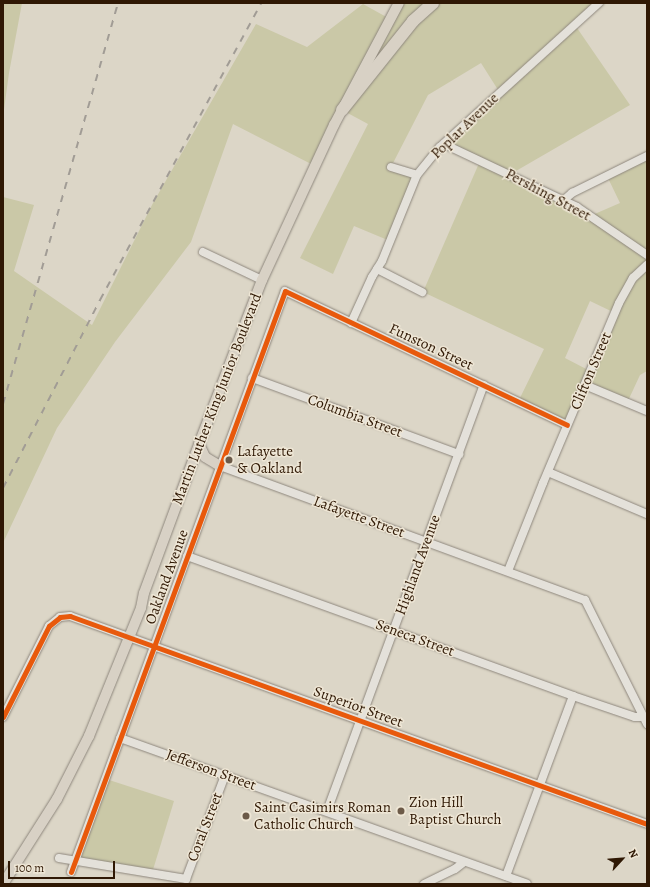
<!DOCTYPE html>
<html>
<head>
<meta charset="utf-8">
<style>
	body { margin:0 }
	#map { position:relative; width:650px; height:887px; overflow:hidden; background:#dcd6c7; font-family:Alegreya,serif }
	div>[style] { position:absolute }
	.green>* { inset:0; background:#cac8a7 }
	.roads { filter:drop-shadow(0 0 1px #8e877d) drop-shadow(0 0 1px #8e877d) }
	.minor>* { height:8px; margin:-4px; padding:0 4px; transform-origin:4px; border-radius:4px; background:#e4e1da }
	.major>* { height:10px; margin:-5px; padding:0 5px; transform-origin:5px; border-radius:5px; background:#d8d1c5 }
	.highway>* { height:12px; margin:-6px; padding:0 6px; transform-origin:6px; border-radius:6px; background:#d8d1c5 }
	.rail>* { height:2px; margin-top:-1px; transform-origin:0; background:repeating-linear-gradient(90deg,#a19c95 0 7px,transparent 0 14px) }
	.cycleway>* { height:5px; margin:-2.5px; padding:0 2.5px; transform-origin:2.5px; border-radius:2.5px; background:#e8590c }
	.dots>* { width:11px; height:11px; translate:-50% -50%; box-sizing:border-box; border:2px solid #eee6d5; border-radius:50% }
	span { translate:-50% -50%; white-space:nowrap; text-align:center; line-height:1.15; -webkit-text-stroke:3px #eee6d5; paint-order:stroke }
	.street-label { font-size:15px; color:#2f1804 }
	.poi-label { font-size:15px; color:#2f1804 }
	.left { translate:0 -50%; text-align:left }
	.frame { position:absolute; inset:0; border:4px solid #2f1804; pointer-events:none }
	.north { position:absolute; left:602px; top:839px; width:40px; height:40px; -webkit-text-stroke:3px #eee6d5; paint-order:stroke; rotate:64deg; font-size:11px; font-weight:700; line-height:16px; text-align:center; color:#2f1804 }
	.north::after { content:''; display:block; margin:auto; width:14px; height:18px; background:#2f1804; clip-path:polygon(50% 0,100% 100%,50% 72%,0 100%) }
	.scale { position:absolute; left:8px; top:861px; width:107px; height:18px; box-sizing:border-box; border:2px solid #2f1804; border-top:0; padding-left:5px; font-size:12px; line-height:14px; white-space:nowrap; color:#2f1804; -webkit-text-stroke:3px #eee6d5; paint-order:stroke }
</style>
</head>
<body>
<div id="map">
	<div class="green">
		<i style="clip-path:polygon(3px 3px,22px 3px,9px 73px,3px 117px)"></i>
		<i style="clip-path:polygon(evenodd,399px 3px,599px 3px,575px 25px,630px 105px,509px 175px,590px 216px,620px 203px,607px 176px,647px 156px,647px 371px,640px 375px,627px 403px,585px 385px,567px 425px,518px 402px,544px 349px,423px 292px,480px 161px,444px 144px,500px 93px,481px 63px,428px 95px,391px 167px,417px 175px,390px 241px,354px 226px,333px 274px,300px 258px,368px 124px,342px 110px,315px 166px,233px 124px,191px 242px,115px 342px,57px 428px,3px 543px,3px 197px,34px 205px,14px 271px,92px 325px,153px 203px,256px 24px,307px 47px,363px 4px,390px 19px,399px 3px,590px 301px,615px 313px,590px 371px,565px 358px,590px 301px)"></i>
		<i style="clip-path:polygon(106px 779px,174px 801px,152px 873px,75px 861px)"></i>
	</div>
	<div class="roads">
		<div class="minor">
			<i style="left:444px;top:144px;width:147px;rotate:25.3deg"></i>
			<i style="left:577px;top:207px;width:85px;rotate:34.4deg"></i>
			<i style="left:391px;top:167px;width:27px;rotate:17deg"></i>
			<i style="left:564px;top:200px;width:11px;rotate:-41deg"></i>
			<i style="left:572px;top:193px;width:84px;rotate:-26.3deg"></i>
			<i style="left:203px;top:252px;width:65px;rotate:25.4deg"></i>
			<i style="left:377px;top:269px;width:51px;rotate:27.1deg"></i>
			<i style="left:351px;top:323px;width:51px;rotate:-65.5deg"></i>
			<i style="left:372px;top:277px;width:19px;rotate:-58deg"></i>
			<i style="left:382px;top:261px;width:93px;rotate:-67.9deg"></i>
			<i style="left:417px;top:175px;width:36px;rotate:-51deg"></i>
			<i style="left:440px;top:147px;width:215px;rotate:-42.2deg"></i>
			<i style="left:252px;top:378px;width:221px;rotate:20.2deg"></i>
			<i style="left:585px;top:385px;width:67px;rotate:22.8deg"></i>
			<i style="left:220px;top:466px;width:389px;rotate:20.2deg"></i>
			<i style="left:585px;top:600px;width:139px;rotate:63.4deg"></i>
			<i style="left:548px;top:472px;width:108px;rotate:23deg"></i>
			<i style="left:187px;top:556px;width:411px;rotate:19.9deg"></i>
			<i style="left:573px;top:696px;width:65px;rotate:18.7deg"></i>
			<i style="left:635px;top:717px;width:9px"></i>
			<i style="left:508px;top:571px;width:95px;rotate:-68.3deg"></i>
			<i style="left:543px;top:483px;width:195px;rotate:-67.1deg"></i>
			<i style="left:619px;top:303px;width:29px;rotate:-61deg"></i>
			<i style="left:633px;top:278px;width:19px;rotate:-43deg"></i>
			<i style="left:3px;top:717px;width:102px;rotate:-63.2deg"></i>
			<i style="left:49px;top:626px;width:14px;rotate:-39deg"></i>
			<i style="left:60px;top:617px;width:10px;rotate:-6deg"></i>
			<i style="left:70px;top:616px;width:613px;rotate:19.82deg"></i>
			<i style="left:120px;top:738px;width:432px;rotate:19.7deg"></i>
			<i style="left:327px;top:811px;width:454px;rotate:-69.8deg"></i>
			<i style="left:59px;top:858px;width:129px;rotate:9.4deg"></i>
			<i style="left:186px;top:879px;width:111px;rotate:-69.4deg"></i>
			<i style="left:71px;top:872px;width:619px;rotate:-69.78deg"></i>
			<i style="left:285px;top:291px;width:312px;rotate:25.4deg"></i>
			<i style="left:506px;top:876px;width:192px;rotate:-69.6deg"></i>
			<i style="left:424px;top:884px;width:34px;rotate:-26deg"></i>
			<i style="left:455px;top:869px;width:11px;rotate:-38deg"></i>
		</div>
		<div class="major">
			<i style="left:199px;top:444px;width:14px;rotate:65deg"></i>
			<i style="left:205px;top:457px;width:17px;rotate:31deg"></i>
			<i style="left:3px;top:884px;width:101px;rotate:-57.6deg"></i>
			<i style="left:57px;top:799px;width:71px;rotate:-63.1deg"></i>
			<i style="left:89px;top:736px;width:138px;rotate:-67.9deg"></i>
			<i style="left:141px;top:608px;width:15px;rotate:-79deg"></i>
			<i style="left:144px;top:593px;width:159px;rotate:-69.7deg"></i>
			<i style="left:199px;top:444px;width:176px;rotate:-69deg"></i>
			<i style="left:262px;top:280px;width:171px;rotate:-65.1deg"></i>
			<i style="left:334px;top:125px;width:138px;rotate:-62deg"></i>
		</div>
		<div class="highway">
			<i style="left:342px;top:110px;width:114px;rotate:-51.4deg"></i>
			<i style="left:413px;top:21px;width:27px;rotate:-42deg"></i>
		</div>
	</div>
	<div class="rail">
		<i style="left:3px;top:404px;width:417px;rotate:-74deg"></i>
		<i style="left:3px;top:488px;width:212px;rotate:-62.7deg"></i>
		<i style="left:100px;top:300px;width:338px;rotate:-61.5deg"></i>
	</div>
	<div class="cycleway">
		<i style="left:3px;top:717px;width:102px;rotate:-63.2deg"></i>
		<i style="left:49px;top:626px;width:14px;rotate:-39deg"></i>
		<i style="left:60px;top:617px;width:10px;rotate:-6deg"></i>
		<i style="left:70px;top:616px;width:613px;rotate:19.82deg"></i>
		<i style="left:71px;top:872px;width:619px;rotate:-69.78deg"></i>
		<i style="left:285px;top:291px;width:312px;rotate:25.4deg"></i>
	</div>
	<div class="dots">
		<i style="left:229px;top:460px;background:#6c5a48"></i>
		<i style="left:401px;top:811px;background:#6c5a48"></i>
		<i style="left:246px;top:816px;background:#6c5a48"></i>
	</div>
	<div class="street-label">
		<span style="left:465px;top:126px;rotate:-44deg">Poplar Avenue</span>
		<span style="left:548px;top:195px;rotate:28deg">Pershing Street</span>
		<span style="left:431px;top:347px;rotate:25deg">Funston Street</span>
		<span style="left:591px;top:371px;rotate:-67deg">Clifton Street</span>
		<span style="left:217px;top:399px;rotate:-69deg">Martin Luther King Junior Boulevard</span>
		<span style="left:355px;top:416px;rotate:20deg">Columbia Street</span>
		<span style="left:359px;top:517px;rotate:20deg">Lafayette Street</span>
		<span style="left:418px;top:565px;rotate:-70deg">Highland Avenue</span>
		<span style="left:167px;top:577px;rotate:-70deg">Oakland Avenue</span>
		<span style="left:415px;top:638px;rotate:20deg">Seneca Street</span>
		<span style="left:358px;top:707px;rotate:20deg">Superior Street</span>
		<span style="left:211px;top:770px;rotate:20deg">Jefferson Street</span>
		<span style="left:205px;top:827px;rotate:-69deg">Coral Street</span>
	</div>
	<div class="poi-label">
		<span class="left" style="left:237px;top:460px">Lafayette<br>&amp; Oakland</span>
		<span class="left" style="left:409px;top:811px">Zion Hill<br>Baptist Church</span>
		<span class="left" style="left:254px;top:816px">Saint Casimirs Roman<br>Catholic Church</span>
	</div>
	<div class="frame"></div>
	<div class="north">N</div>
	<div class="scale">100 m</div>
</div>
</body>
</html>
